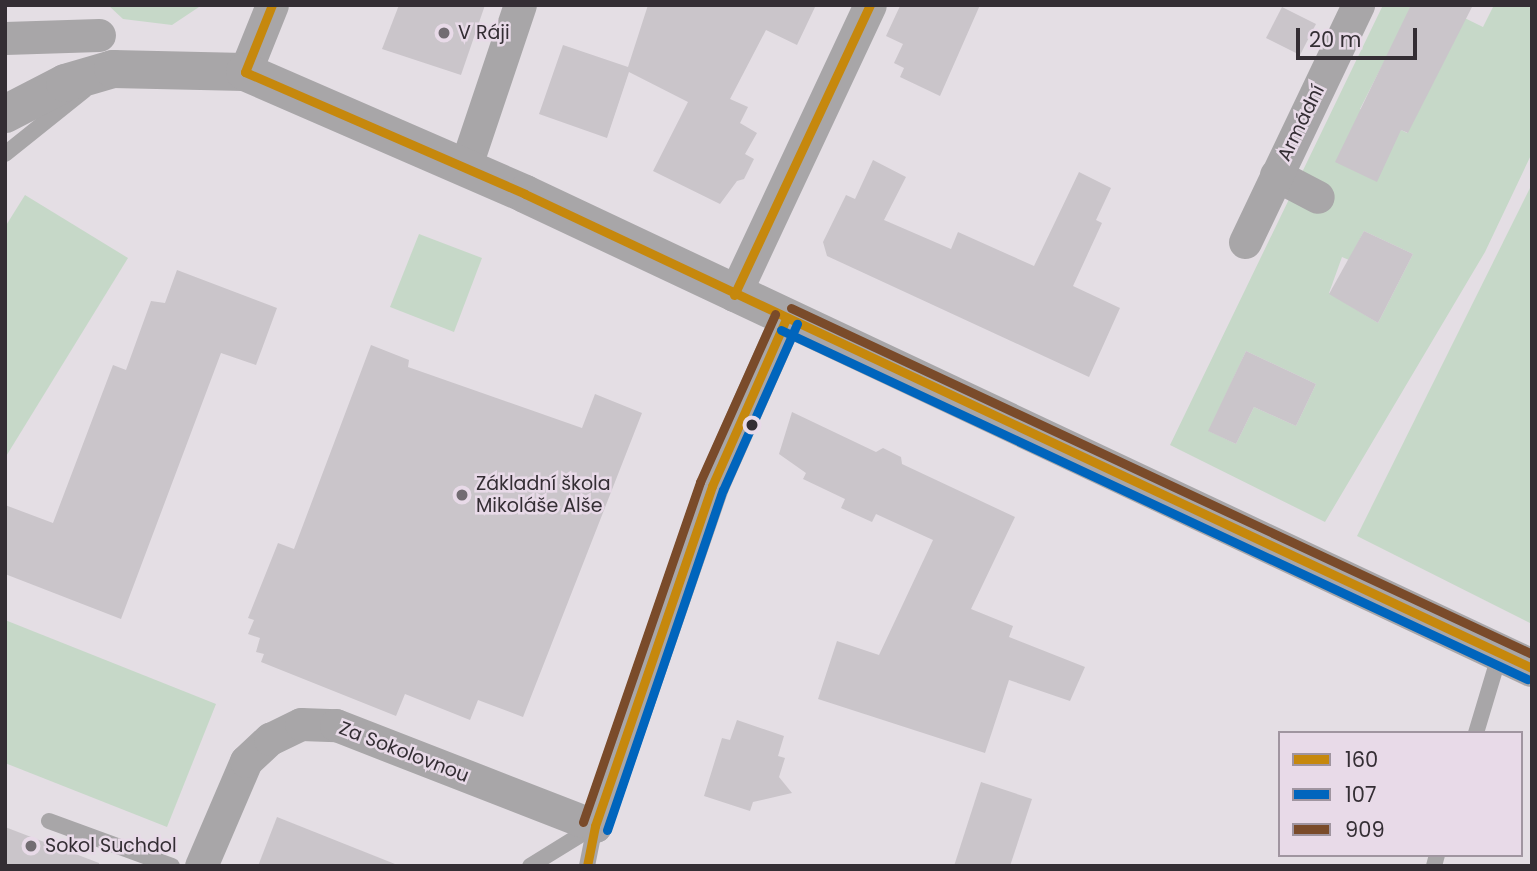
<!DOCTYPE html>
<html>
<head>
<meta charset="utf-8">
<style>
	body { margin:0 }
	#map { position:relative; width:1537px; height:871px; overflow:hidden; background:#e4dee4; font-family:Poppins,sans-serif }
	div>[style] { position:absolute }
	.green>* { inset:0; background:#c6d8c8 }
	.building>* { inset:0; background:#cac5ca }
	.service>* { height:16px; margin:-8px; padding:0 8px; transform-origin:8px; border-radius:8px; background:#a8a6a8 }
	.minor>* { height:33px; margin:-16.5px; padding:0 16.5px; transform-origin:16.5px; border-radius:16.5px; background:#a8a6a8 }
	.tertiary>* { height:38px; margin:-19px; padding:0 19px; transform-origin:19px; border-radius:19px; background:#a8a6a8 }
	.bus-1>* { height:9px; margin:-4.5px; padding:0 4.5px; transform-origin:4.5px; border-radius:4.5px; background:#c6880d }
	.bus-2>* { height:9px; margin:-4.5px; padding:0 4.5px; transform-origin:4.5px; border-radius:4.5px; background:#0065bd }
	.bus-3>* { height:9px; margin:-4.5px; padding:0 4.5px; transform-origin:4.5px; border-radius:4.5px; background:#7a4b2a }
	.dots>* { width:19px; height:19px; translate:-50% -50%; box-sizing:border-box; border:4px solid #e8dae8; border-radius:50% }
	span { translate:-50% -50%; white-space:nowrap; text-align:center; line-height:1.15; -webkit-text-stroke:5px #e8dae8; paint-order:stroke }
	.poi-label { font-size:19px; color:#342e34 }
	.left { translate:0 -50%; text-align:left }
	.street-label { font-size:19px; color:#342e34 }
	.frame { position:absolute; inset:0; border:7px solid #342e34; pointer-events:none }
	.legend { position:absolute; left:1278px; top:731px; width:245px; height:126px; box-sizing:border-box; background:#e8dae8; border:2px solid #a095a0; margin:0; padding:9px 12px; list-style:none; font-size:21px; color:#342e34 }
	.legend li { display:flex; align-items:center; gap:14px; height:35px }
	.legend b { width:35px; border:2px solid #a095a0 }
	.scale { position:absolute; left:1296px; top:28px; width:121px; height:32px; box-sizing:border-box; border:4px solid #342e34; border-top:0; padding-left:9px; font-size:21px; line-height:24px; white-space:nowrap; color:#342e34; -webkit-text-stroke:5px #e8dae8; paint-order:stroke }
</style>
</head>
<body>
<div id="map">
	<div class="green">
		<i style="clip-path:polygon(108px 5px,202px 5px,172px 25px,123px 19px)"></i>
		<i style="clip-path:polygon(evenodd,1383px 5px,1438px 5px,1483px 27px,1494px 5px,1532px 5px,1532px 153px,1485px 252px,1325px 522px,1170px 445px,1383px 5px,1393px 44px,1440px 67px,1407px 133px,1360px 109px,1393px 44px,1383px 5px,1364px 231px,1413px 254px,1378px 323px,1329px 293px,1342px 257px,1349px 260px,1364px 231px,1383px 5px,1246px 351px,1316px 384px,1296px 426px,1254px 407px,1236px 444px,1209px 431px,1246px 351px)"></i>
		<i style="clip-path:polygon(1532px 184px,1532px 624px,1357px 536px)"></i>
		<i style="clip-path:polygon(25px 195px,128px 258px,5px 458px,5px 227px)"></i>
		<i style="clip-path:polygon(419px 234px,482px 258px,454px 332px,390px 307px)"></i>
		<i style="clip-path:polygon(5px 620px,216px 704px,167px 827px,5px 763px)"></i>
	</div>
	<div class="building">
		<i style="clip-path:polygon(399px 5px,485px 5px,461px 75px,382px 49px)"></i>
		<i style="clip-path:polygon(648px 5px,816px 5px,797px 45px,766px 30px,730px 99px,748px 107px,740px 123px,757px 133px,745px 154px,754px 159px,744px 179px,737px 181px,720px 204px,653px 171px,688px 102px,629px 72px,607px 138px,539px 114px,563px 45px,628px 67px)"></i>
		<i style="clip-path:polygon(980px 5px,940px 96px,900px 77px,904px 68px,894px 63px,903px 44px,886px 36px,900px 6px)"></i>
		<i style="clip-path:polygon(1411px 5px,1473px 5px,1408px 133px,1401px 130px,1377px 182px,1335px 162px)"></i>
		<i style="clip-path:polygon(1282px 7px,1316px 24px,1300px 55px,1266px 38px)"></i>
		<i style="clip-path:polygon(873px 160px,906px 177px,884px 220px,951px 249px,958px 232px,1034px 266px,1079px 172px,1111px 188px,1096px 220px,1102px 223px,1073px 286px,1120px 308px,1089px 377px,827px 256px,823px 242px,846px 195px,855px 199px)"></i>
		<i style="clip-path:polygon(1364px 231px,1413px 254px,1378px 323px,1329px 294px)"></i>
		<i style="clip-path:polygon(177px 270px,277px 308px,256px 365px,221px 353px,121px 619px,5px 574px,5px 505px,53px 523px,113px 365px,126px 370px,151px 301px,165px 303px)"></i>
		<i style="clip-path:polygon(371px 345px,409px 360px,408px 367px,582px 428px,595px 394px,642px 413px,523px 717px,478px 700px,470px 720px,405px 694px,396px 716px,261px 662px,264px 654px,256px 652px,260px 638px,248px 634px,254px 620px,248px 618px,278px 543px,294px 549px)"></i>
		<i style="clip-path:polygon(1246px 351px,1316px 384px,1296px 426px,1254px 407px,1236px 444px,1208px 431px)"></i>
		<i style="clip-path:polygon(792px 412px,876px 452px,883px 448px,901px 457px,902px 464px,1015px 517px,971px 609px,1013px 626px,1009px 637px,1085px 667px,1070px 701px,1009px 680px,985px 753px,818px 699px,837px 641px,879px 655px,933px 540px,876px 514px,872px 522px,841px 508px,845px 499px,803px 479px,806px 473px,779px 454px)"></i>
		<i style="clip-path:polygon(737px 720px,784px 736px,778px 756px,785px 758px,779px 777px,792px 793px,753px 802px,750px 811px,704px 796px,722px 738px,730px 740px)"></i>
		<i style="clip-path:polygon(981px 782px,1032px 799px,1010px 866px,954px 866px)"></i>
		<i style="clip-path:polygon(277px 817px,395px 864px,395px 866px,258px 866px)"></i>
		<i style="clip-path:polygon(5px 827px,99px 863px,99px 866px,5px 866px)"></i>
	</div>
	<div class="service">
		<i style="left:5px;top:154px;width:102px;rotate:-38.7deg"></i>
		<i style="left:1476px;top:733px;width:84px;rotate:-73.3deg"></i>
		<i style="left:49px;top:821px;width:131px;rotate:20.1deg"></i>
		<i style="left:530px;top:866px;width:76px;rotate:-31.6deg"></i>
		<i style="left:587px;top:866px;width:41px;rotate:-78.7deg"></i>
		<i style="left:1434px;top:866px;width:11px;rotate:-75deg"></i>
	</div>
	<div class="minor">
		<i style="left:5px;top:38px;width:94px;rotate:-1.8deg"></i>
		<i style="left:245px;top:72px;width:72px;rotate:-68.1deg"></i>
		<i style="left:465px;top:168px;width:172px;rotate:-71.4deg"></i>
		<i style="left:1276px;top:175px;width:47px;rotate:27.6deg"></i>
		<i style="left:1245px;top:242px;width:263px;rotate:-64.5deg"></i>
		<i style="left:734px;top:295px;width:320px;rotate:-64.9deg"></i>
		<i style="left:201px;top:866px;width:114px;rotate:-66.8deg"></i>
		<i style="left:246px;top:761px;width:33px;rotate:-43deg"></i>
		<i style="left:270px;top:739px;width:34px;rotate:-26deg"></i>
		<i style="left:301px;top:724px;width:35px;rotate:2deg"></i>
		<i style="left:336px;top:725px;width:278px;rotate:21.3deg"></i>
		<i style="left:595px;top:826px;width:360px;rotate:-71deg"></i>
		<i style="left:712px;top:486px;width:183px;rotate:-66.1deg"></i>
	</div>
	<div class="tertiary">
		<i style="left:5px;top:114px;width:68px;rotate:-27.3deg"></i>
		<i style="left:65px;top:83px;width:50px;rotate:-16.3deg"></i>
		<i style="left:113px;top:69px;width:132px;rotate:1.3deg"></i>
		<i style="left:245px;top:72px;width:305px;rotate:23.5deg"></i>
		<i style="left:525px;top:194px;width:1113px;rotate:25.21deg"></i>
	</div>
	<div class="bus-1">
		<i style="left:245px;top:72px;width:305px;rotate:23.5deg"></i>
		<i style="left:525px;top:194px;width:1113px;rotate:25.21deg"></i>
		<i style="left:245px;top:72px;width:72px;rotate:-68.1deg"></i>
		<i style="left:734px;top:295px;width:320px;rotate:-64.9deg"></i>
		<i style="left:587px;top:866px;width:41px;rotate:-78.7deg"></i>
		<i style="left:595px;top:826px;width:360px;rotate:-71deg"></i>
		<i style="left:712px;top:486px;width:183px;rotate:-66.1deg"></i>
	</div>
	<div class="bus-2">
		<i style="left:781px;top:330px;width:824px;rotate:25.07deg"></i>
		<i style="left:607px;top:830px;width:359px;rotate:-71.2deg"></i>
		<i style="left:723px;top:490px;width:182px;rotate:-66deg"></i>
	</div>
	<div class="bus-3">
		<i style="left:791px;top:308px;width:818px;rotate:25.03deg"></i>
		<i style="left:583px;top:822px;width:360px;rotate:-71deg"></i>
		<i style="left:700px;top:482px;width:184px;rotate:-65.9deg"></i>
	</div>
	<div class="dots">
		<i style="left:444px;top:33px;background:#726c72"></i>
		<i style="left:752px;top:425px;background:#342e34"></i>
		<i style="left:462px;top:495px;background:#726c72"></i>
		<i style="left:31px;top:846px;background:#726c72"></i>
	</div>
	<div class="poi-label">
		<span class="left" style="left:458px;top:33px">V Ráji</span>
		<span class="left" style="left:476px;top:495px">Základní škola<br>Mikoláše Alše</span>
		<span class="left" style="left:45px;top:846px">Sokol Suchdol</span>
	</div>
	<div class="street-label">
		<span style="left:1301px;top:123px;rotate:-64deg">Armádní</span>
		<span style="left:404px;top:752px;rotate:21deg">Za Sokolovnou</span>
	</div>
	<div class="frame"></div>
	<ul class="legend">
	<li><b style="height:9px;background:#c6880d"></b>160</li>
	<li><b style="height:9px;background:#0065bd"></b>107</li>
	<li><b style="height:9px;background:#7a4b2a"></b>909</li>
	</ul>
	<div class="scale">20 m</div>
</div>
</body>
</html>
